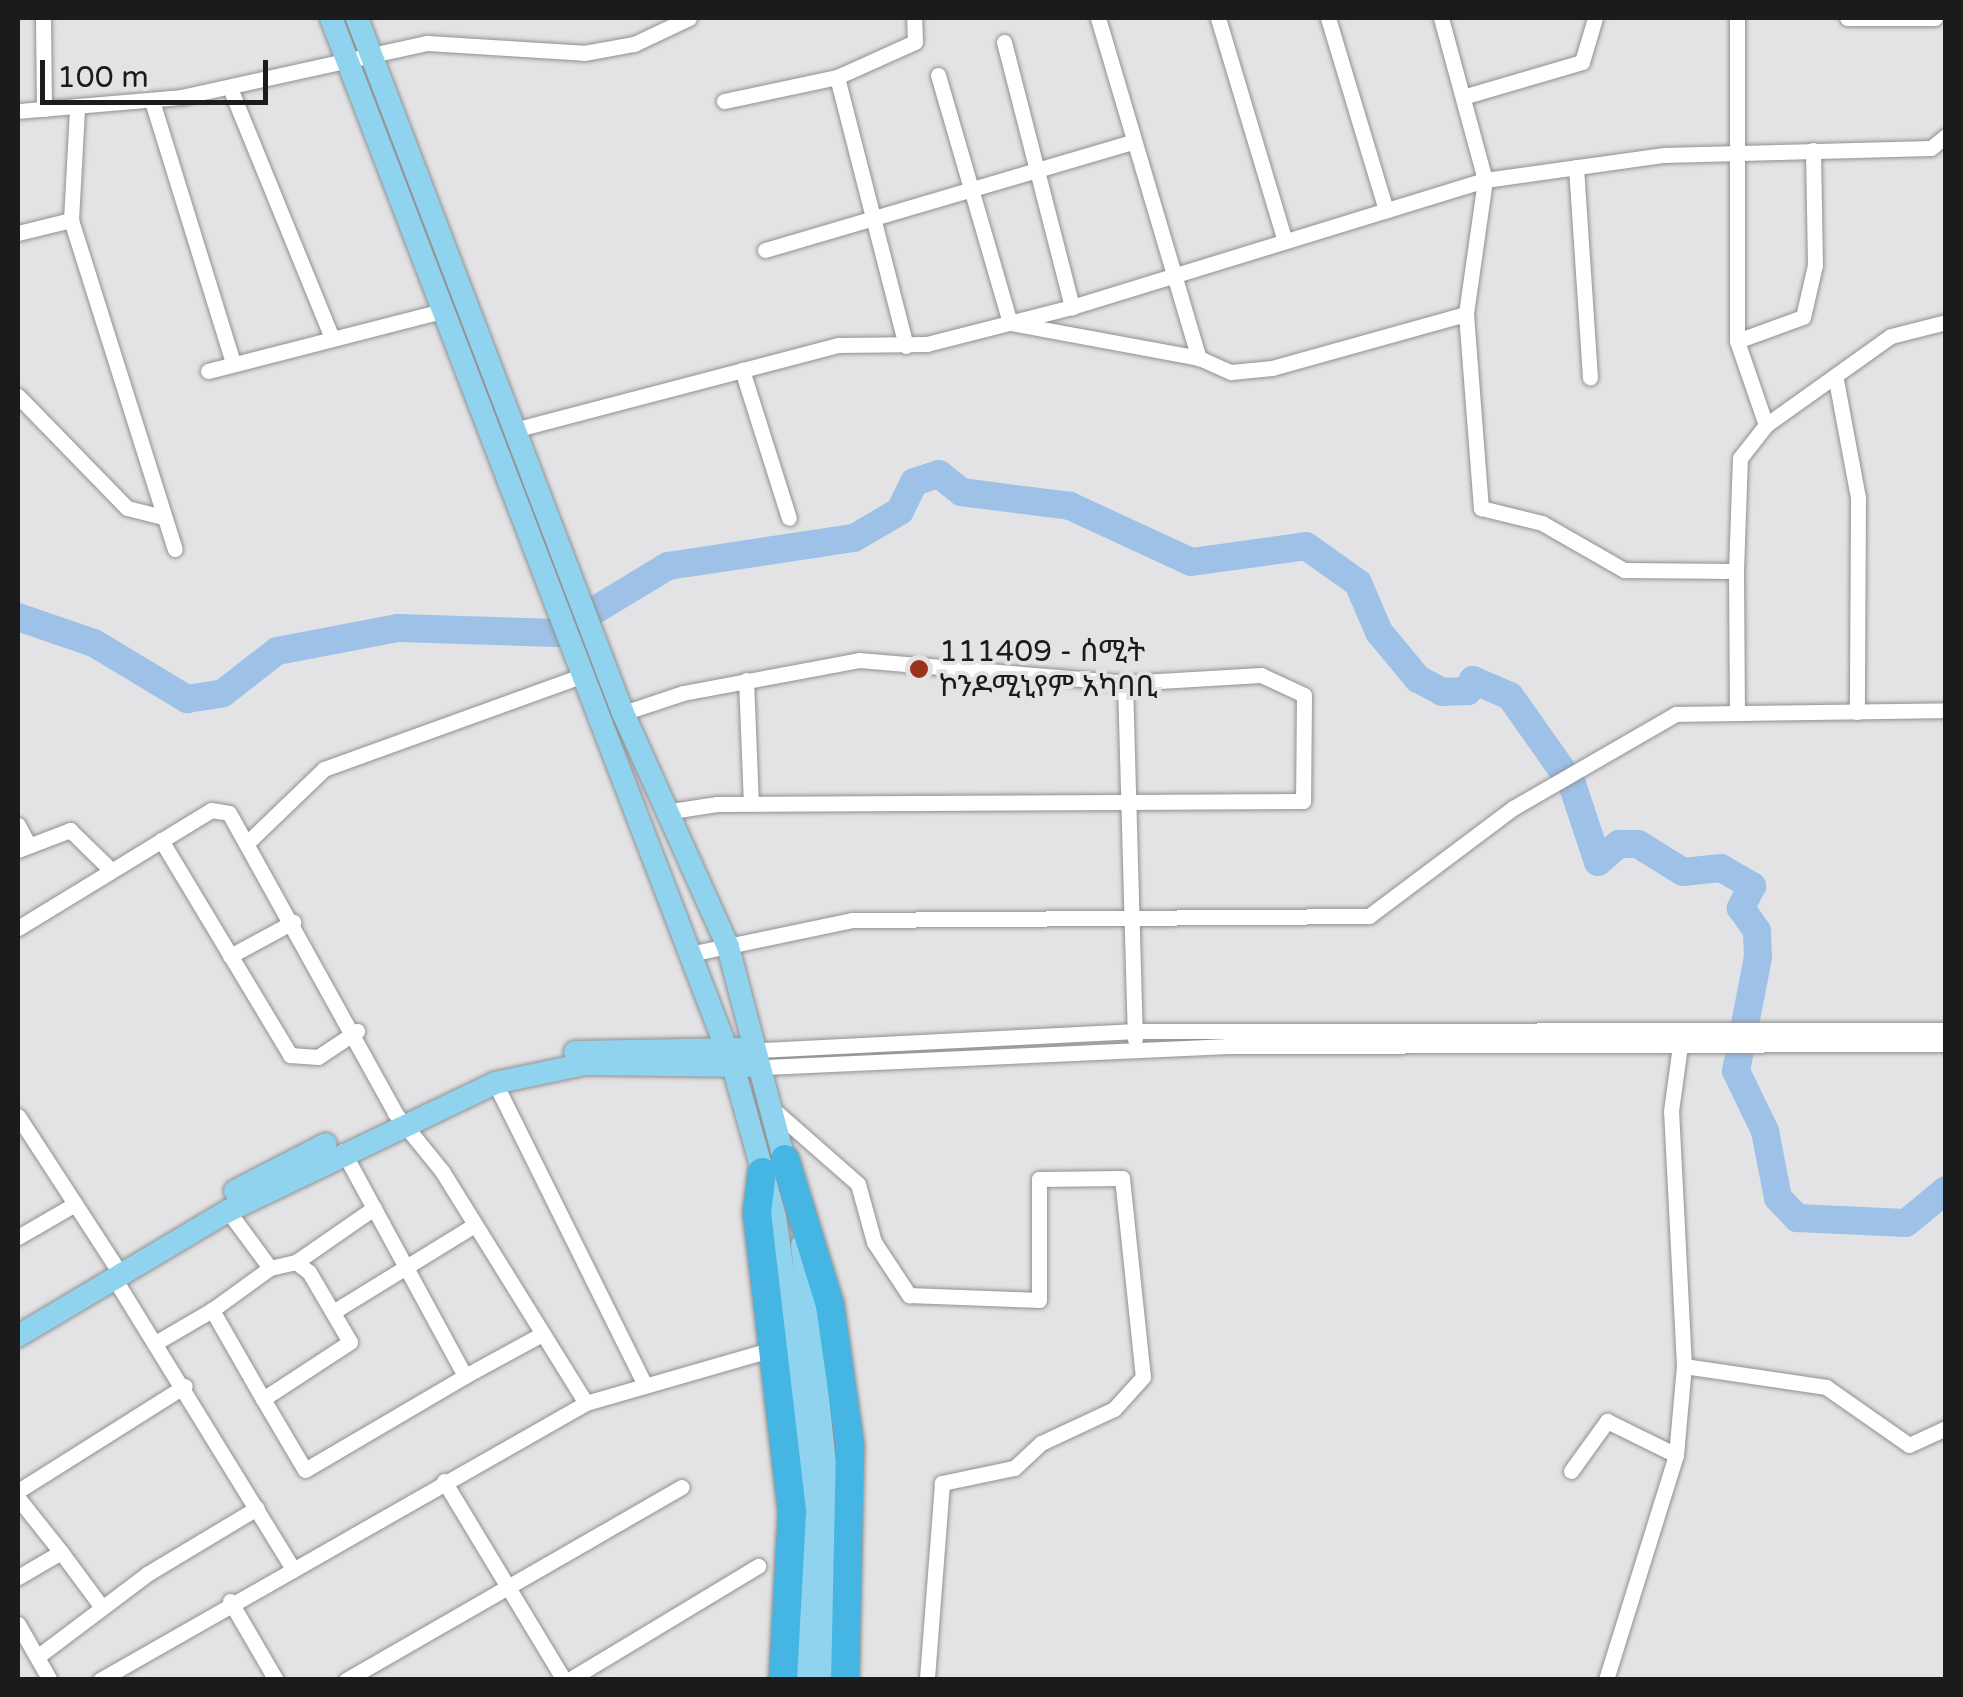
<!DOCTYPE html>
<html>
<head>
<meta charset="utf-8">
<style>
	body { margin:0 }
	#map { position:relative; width:1963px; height:1697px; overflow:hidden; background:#e3e3e5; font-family:"Varela Round","Noto Sans Ethiopic",sans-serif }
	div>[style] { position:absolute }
	.river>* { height:28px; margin:-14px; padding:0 14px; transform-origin:14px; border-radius:14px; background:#9dc1e7 }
	.roads { filter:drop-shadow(0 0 2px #909091) drop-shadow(0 0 2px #909091) }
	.street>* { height:15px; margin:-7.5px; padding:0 7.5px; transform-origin:7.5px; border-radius:7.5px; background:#fff }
	.primary>* { height:22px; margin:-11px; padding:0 11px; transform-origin:11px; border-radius:11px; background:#8fd3ef }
	.highway>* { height:28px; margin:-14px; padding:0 14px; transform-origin:14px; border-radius:14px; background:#45b5e4 }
	.dots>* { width:28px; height:28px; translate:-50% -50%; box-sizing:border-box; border:5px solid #e3e3e5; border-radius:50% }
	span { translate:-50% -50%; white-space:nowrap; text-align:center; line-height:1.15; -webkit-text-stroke:8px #e3e3e5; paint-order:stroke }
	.poi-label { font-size:30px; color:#1b1b1b }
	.left { translate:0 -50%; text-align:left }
	.frame { position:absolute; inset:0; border:20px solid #1b1b1b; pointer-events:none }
	.scale { position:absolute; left:40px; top:60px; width:228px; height:45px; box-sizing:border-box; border:5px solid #1b1b1b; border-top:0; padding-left:12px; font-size:30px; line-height:35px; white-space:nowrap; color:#1b1b1b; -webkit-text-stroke:8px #e3e3e5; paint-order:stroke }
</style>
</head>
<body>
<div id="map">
	<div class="river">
		<i style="left:18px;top:617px;width:80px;rotate:18.9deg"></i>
		<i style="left:94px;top:643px;width:109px;rotate:31.1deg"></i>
		<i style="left:187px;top:699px;width:36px;rotate:-9deg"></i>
		<i style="left:223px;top:693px;width:68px;rotate:-37.9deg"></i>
		<i style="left:277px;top:651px;width:123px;rotate:-10.8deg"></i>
		<i style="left:398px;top:628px;width:159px;rotate:1.8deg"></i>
		<i style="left:557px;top:633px;width:130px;rotate:-31.1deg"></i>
		<i style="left:668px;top:566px;width:188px;rotate:-8.6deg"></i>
		<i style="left:854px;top:538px;width:53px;rotate:-30.4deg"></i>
		<i style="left:900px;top:511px;width:32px;rotate:-64deg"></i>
		<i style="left:914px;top:482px;width:26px;rotate:-18deg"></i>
		<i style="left:939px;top:474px;width:28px;rotate:39deg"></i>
		<i style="left:961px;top:492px;width:110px;rotate:7.3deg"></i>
		<i style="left:1070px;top:506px;width:133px;rotate:24.8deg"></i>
		<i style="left:1191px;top:562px;width:116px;rotate:-7.9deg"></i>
		<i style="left:1306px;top:546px;width:64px;rotate:35.4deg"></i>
		<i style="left:1358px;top:583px;width:53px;rotate:66.8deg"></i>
		<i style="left:1379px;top:632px;width:61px;rotate:50.3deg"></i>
		<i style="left:1418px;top:679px;width:27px;rotate:28deg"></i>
		<i style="left:1442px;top:692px;width:26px;rotate:-2deg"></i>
		<i style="left:1468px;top:691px;width:12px;rotate:-66deg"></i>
		<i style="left:1473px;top:680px;width:40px;rotate:23.4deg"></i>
		<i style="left:1510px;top:696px;width:108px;rotate:54.8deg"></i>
		<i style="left:1572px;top:784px;width:82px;rotate:71.6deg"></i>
		<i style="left:1598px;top:862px;width:28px;rotate:-41deg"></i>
		<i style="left:1619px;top:844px;width:19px"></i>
		<i style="left:1638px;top:844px;width:53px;rotate:31.9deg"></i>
		<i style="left:1683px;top:872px;width:38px;rotate:-6deg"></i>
		<i style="left:1721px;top:868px;width:36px;rotate:30deg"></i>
		<i style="left:1752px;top:886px;width:25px;rotate:117deg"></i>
		<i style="left:1741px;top:908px;width:28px;rotate:55deg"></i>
		<i style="left:1757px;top:931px;width:26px;rotate:88deg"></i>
		<i style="left:1758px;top:957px;width:116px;rotate:100.9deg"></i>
		<i style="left:1736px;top:1071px;width:67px;rotate:64.2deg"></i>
		<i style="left:1765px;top:1131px;width:68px;rotate:79deg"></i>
		<i style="left:1778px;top:1198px;width:28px;rotate:46deg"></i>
		<i style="left:1797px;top:1218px;width:109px;rotate:2.6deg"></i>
		<i style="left:1906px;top:1223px;width:52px;rotate:-39.5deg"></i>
	</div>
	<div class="roads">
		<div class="street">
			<i style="left:43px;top:18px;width:91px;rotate:89.4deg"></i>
			<i style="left:1098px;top:18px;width:355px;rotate:73.5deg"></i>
			<i style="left:1199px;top:358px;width:35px;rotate:24deg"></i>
			<i style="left:1231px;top:372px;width:41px;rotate:-5.6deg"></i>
			<i style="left:1272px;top:368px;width:201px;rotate:-15.6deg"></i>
			<i style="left:1218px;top:18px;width:230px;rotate:73.3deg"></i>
			<i style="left:1328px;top:18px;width:201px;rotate:73.2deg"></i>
			<i style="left:1441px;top:18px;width:168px;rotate:74.8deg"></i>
			<i style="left:1485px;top:180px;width:135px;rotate:98.1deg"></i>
			<i style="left:1466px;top:314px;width:195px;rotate:85.6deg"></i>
			<i style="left:1481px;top:508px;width:63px;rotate:13.8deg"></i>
			<i style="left:1542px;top:523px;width:95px;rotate:29.8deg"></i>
			<i style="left:1624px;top:570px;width:112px;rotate:0.5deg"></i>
			<i style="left:1736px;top:571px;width:142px;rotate:89.6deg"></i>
			<i style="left:1737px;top:18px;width:323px;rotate:90deg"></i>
			<i style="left:1737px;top:341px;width:89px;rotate:71deg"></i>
			<i style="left:1847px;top:18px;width:88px"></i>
			<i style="left:1004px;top:42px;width:274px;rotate:75.6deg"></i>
			<i style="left:938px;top:75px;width:258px;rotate:73.8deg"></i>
			<i style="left:1010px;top:323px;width:192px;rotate:10.5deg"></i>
			<i style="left:230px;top:88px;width:270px;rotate:67.8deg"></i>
			<i style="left:1466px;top:96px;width:121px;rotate:-16.3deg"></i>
			<i style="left:1582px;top:62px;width:46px;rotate:-73.5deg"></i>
			<i style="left:152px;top:101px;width:274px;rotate:72.8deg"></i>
			<i style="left:724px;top:101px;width:116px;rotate:-12deg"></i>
			<i style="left:18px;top:111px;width:164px;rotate:-4.9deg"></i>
			<i style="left:181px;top:97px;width:252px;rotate:-12.4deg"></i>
			<i style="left:427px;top:43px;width:157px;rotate:3.6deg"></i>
			<i style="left:584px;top:53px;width:51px;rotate:-10.2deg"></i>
			<i style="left:634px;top:44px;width:61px;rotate:-25.3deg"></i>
			<i style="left:1576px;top:167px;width:211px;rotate:86.2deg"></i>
			<i style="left:71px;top:220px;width:345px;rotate:72.5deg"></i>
			<i style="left:18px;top:233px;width:55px;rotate:-13.8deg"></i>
			<i style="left:71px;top:220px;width:112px;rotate:-86.9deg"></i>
			<i style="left:765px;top:250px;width:384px;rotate:-16.4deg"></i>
			<i style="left:1737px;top:341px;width:70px;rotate:-20deg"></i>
			<i style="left:1803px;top:317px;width:53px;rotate:-77deg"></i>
			<i style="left:1815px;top:265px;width:115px;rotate:-91deg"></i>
			<i style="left:906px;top:346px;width:278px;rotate:-104.4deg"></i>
			<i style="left:837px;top:77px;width:85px;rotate:-24.2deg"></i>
			<i style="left:915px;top:42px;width:24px;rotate:-92deg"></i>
			<i style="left:742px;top:370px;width:155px;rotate:72.4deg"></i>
			<i style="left:208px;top:371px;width:241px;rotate:-14.4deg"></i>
			<i style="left:1836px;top:380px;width:120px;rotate:79.4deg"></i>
			<i style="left:1858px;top:498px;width:214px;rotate:90.3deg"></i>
			<i style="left:18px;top:396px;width:156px;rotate:45.8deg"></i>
			<i style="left:127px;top:508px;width:38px;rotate:14deg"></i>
			<i style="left:514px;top:430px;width:336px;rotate:-14.7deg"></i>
			<i style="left:839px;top:345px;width:88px;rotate:-0.7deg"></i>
			<i style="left:927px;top:344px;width:150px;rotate:-14.3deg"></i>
			<i style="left:1072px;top:307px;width:432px;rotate:-17.1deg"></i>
			<i style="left:1485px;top:180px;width:181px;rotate:-8deg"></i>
			<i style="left:1664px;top:155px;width:267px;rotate:-1.5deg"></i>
			<i style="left:1931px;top:148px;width:19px;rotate:-39deg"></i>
			<i style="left:1736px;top:571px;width:113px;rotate:-88deg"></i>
			<i style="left:1740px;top:458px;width:42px;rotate:-51.8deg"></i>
			<i style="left:1766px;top:425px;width:153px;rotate:-35.5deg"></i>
			<i style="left:1891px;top:336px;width:57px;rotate:-14.3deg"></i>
			<i style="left:746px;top:680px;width:123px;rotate:87.7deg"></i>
			<i style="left:1125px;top:683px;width:356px;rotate:88.4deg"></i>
			<i style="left:623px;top:713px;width:63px;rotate:-18.4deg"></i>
			<i style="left:683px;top:693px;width:179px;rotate:-10.6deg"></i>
			<i style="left:859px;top:660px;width:267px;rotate:4.9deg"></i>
			<i style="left:1125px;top:683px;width:136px;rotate:-3.4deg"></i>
			<i style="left:1261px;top:675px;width:47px;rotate:24.9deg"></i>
			<i style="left:1304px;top:695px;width:106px;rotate:90.5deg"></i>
			<i style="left:1303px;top:801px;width:586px;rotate:179.71deg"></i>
			<i style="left:717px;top:804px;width:53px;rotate:171.3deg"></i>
			<i style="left:18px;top:825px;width:21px;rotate:62deg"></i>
			<i style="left:161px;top:840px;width:251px;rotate:59deg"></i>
			<i style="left:290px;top:1055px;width:28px;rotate:4deg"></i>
			<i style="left:318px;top:1057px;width:47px;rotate:-33.7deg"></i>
			<i style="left:247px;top:843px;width:107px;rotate:-43.9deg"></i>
			<i style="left:324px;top:769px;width:276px;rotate:-19.9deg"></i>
			<i style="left:18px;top:850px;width:56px;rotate:-21deg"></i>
			<i style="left:70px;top:830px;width:57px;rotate:44.3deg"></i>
			<i style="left:18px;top:928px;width:226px;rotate:-31.4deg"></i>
			<i style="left:211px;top:810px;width:18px;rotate:9deg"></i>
			<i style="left:229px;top:813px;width:343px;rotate:61deg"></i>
			<i style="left:395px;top:1113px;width:75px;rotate:51deg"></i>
			<i style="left:442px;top:1171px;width:273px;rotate:58.2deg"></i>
			<i style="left:694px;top:953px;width:161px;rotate:-11.8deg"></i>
			<i style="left:852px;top:920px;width:517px;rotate:-0.44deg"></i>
			<i style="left:1369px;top:916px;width:180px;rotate:-36.9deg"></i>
			<i style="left:1513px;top:808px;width:188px;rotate:-30deg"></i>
			<i style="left:1676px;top:714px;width:270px;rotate:-0.8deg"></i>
			<i style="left:230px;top:956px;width:72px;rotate:-28.4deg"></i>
			<i style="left:761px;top:1050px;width:374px;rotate:-2.9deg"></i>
			<i style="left:1135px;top:1031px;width:811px;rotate:-0.07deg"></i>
			<i style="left:767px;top:1067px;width:460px;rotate:-2.6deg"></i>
			<i style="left:1227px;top:1046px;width:719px;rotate:-0.16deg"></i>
			<i style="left:495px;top:1083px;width:333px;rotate:63.6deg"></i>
			<i style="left:776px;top:1112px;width:109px;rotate:41.3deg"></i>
			<i style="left:858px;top:1184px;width:60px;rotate:74.6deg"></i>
			<i style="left:874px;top:1242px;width:64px;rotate:56.6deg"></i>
			<i style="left:909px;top:1295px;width:130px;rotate:2.2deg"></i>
			<i style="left:1039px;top:1300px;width:121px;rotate:-90deg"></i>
			<i style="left:1039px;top:1179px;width:83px;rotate:-0.7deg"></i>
			<i style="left:1122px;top:1178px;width:200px;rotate:84deg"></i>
			<i style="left:1143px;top:1377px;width:43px;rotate:132.2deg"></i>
			<i style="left:1114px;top:1409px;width:81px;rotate:155deg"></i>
			<i style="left:1041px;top:1443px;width:37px;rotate:137deg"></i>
			<i style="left:1014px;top:1468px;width:74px;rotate:168.2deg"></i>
			<i style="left:942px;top:1483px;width:198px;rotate:94.4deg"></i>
			<i style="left:18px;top:1116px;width:176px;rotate:57deg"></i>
			<i style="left:228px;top:1211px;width:71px;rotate:53.6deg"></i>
			<i style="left:270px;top:1268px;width:27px;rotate:-13deg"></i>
			<i style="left:296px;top:1262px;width:16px;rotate:38deg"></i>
			<i style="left:309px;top:1272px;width:81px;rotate:59.6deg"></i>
			<i style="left:350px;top:1342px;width:104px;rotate:146.8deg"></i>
			<i style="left:263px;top:1399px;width:103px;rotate:-119.8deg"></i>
			<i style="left:212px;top:1310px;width:72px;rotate:-35.9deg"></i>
			<i style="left:18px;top:1237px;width:66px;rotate:-30.1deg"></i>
			<i style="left:296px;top:1262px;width:95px;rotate:-34.7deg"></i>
			<i style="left:114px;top:1278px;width:336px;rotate:58.4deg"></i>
			<i style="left:333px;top:1312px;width:164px;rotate:-31.6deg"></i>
			<i style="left:157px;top:1342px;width:64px;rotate:-30.2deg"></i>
			<i style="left:1684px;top:1366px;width:144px;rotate:8.4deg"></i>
			<i style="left:1826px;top:1387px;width:101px;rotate:34.9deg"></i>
			<i style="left:1909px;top:1445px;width:41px;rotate:-24.7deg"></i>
			<i style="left:465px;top:1376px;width:88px;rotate:-28.6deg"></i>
			<i style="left:263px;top:1399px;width:82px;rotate:59.4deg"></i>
			<i style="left:305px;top:1470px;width:186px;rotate:-30.4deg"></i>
			<i style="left:465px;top:1376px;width:256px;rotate:-118.5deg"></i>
			<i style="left:1676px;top:1455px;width:89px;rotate:-84.9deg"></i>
			<i style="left:1684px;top:1366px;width:255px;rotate:-92.9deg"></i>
			<i style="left:1671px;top:1111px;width:67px;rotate:-82.2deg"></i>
			<i style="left:1571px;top:1471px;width:62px;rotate:-54.2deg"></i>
			<i style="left:1607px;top:1421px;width:77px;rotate:26.2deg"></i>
			<i style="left:1676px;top:1455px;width:236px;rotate:107.3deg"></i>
			<i style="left:444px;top:1481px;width:232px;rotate:58.9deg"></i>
			<i style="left:18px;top:1491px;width:197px;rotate:-32.2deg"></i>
			<i style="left:18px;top:1498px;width:69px;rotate:51.5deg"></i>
			<i style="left:61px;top:1552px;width:50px;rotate:149.8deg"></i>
			<i style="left:61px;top:1552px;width:67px;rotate:53.5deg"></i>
			<i style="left:230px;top:1601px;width:91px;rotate:59.8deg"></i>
			<i style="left:18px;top:1624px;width:64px;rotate:60.3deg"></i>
			<i style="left:37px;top:1657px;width:138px;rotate:-37deg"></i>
			<i style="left:147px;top:1574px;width:128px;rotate:-31deg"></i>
			<i style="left:100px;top:1680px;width:559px;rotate:-29.68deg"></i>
			<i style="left:586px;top:1403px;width:198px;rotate:-16.1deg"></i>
			<i style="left:346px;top:1680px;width:387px;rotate:-29.9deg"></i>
			<i style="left:569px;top:1680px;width:221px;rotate:-31.1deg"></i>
		</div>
		<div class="primary">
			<i style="left:331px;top:18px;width:1122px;rotate:69.01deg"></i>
			<i style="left:733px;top:1066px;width:156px;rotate:74.4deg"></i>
			<i style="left:775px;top:1216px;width:178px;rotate:81.9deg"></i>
			<i style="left:800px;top:1392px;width:106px;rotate:85.7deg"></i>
			<i style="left:808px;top:1498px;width:182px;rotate:92.2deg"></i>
			<i style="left:357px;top:18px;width:744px;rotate:69.06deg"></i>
			<i style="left:623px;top:713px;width:256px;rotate:65.8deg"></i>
			<i style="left:728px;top:947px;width:235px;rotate:75.2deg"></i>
			<i style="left:575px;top:1052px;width:163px;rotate:-1.1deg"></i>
			<i style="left:235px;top:1191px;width:102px;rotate:-27.3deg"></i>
			<i style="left:802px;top:1245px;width:237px;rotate:84deg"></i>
			<i style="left:827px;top:1481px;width:199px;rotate:91.2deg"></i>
			<i style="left:18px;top:1336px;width:244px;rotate:-30.8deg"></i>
			<i style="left:228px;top:1211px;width:296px;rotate:-25.6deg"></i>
			<i style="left:495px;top:1083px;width:92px;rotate:-11.9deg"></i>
			<i style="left:585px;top:1064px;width:163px;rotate:0.7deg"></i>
		</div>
		<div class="highway">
			<i style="left:785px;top:1159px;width:153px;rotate:72.9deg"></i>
			<i style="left:830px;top:1305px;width:142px;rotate:81.9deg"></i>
			<i style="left:850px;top:1446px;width:234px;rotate:91.2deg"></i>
			<i style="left:762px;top:1172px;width:41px;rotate:97deg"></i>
			<i style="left:757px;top:1213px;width:302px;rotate:83.3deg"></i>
			<i style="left:792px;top:1513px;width:167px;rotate:93.1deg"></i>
		</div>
	</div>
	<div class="dots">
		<i style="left:919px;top:669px;background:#9b321b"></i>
	</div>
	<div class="poi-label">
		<span class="left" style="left:939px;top:669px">111409 - ሰሚት<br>ኮንዶሚኒየም አካባቢ</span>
	</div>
	<div class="frame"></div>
	<div class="scale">100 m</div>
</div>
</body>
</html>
